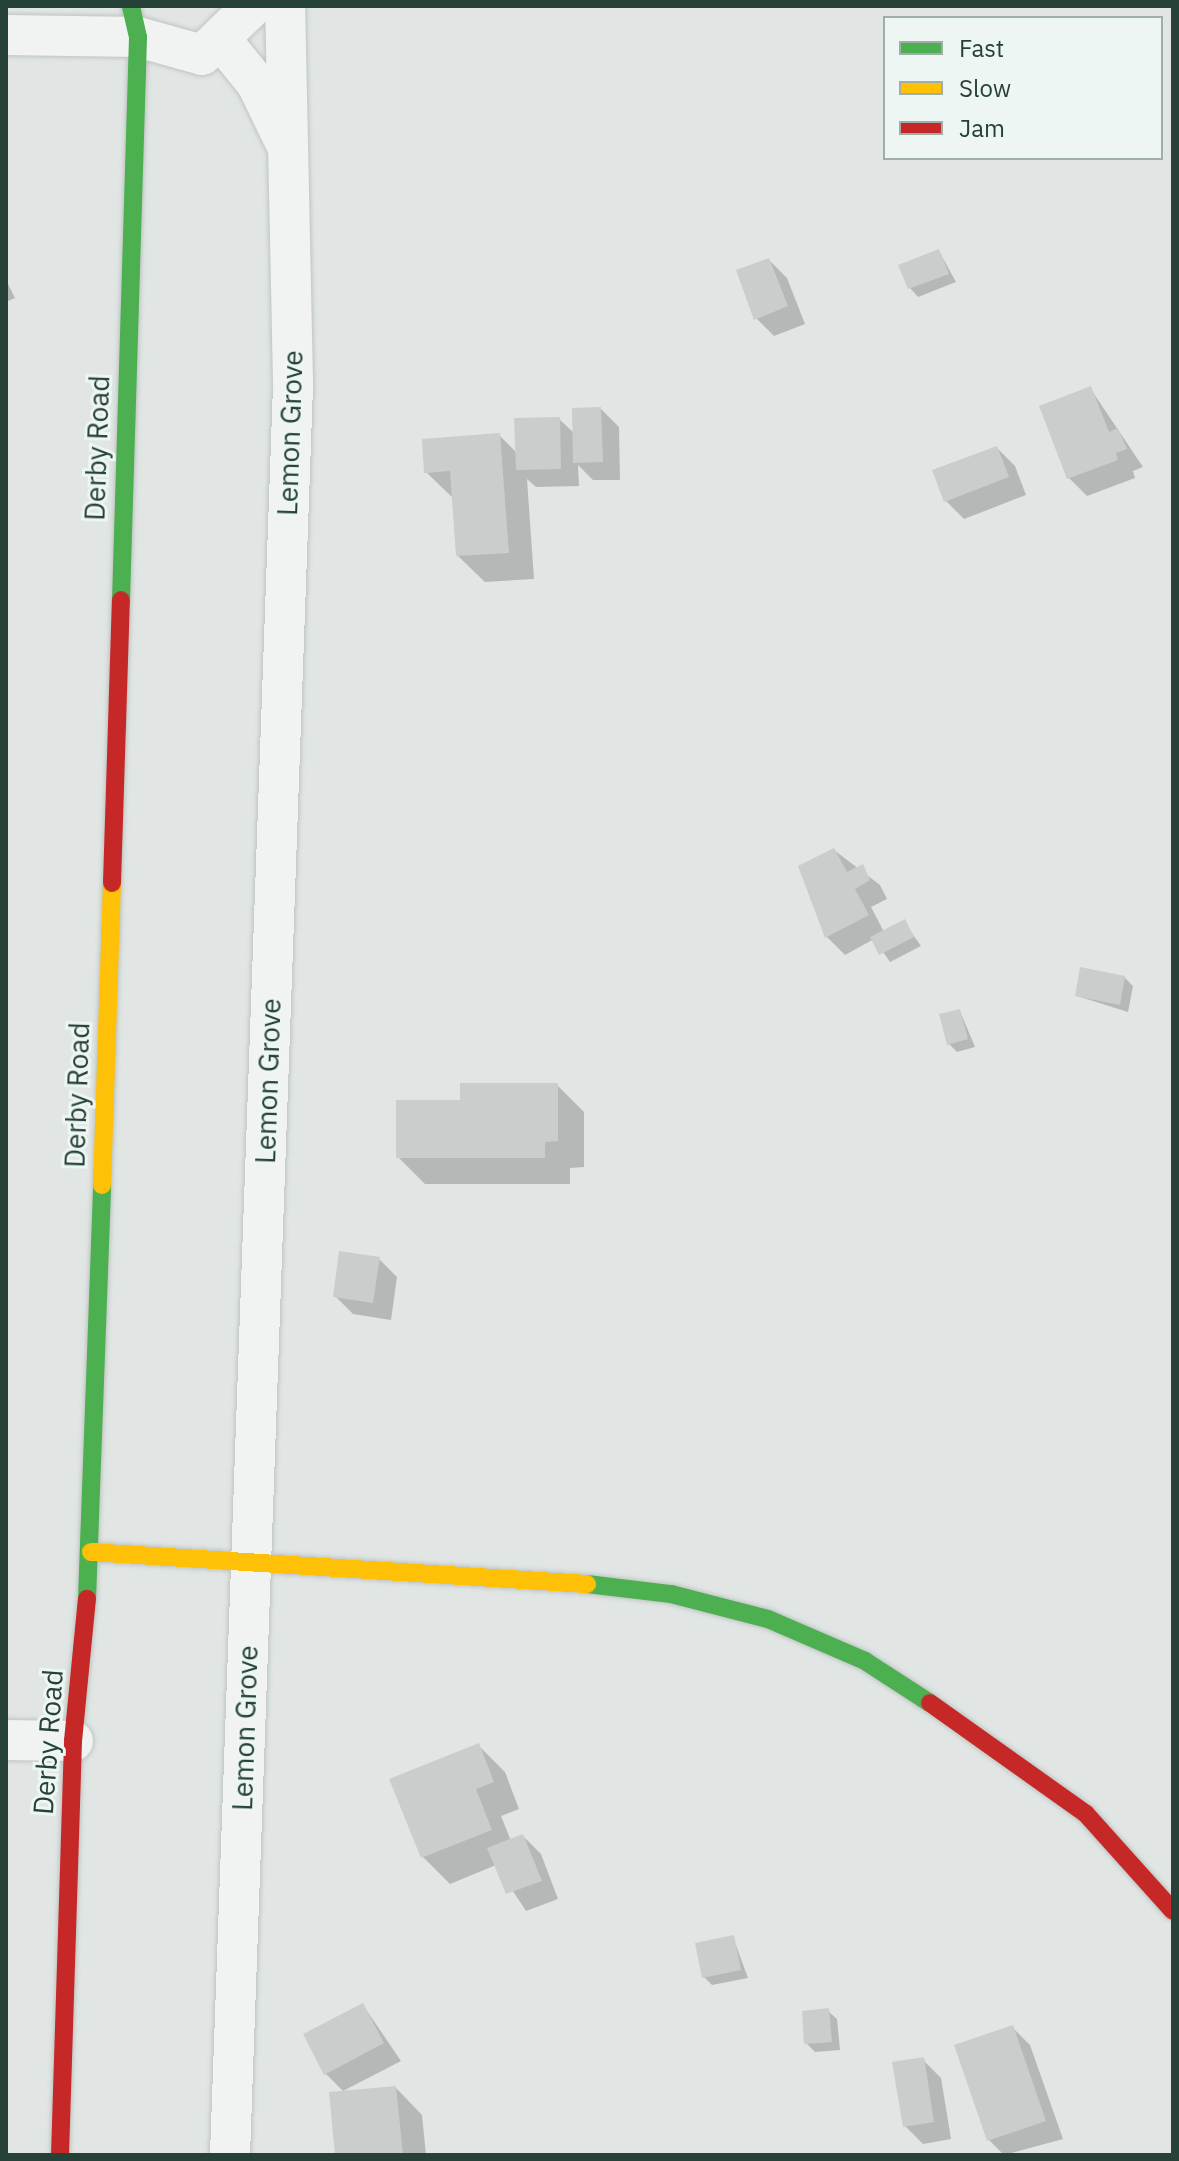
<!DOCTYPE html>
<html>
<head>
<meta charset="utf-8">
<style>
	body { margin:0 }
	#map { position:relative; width:1179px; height:2161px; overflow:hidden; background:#e1e6e4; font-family:"IBM Plex Sans",sans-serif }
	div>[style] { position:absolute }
	.shadow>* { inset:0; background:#0003 }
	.building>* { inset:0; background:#c9cecc }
	.roads { filter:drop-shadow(0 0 2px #bfc4c2) drop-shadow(0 0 2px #bfc4c2) }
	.street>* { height:40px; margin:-20px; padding:0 20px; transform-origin:20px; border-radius:20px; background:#f0f3f2 }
	.fast>* { height:18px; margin:-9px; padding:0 9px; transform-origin:9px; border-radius:9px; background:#4caf50 }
	.slow>* { height:18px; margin:-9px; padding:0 9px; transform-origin:9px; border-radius:9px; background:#ffc107 }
	.jam>* { height:18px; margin:-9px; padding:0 9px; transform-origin:9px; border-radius:9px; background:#c62828 }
	span { translate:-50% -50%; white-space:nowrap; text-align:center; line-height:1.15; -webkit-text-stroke:6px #eef6f3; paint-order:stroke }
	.street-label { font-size:28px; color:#264138 }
	.frame { position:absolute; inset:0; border:8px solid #264138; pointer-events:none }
	.legend { position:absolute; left:883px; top:16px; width:280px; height:144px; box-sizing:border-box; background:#eef6f3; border:2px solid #9eaea8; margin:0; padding:10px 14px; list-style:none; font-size:24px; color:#264138 }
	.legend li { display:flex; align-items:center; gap:16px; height:40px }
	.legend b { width:40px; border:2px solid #9eaea8 }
</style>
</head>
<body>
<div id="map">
	<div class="shadow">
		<i style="clip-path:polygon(939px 251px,956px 282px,918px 297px,910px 288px)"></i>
		<i style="clip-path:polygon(769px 260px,787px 278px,805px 324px,774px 336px,756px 318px)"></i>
		<i style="clip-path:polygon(6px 280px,15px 298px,6px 302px)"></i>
		<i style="clip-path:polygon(1090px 388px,1143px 467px,1133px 471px,1135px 478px,1087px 496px,1069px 478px)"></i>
		<i style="clip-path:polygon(601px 409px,619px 427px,620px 480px,593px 480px,578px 465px,579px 486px,536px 487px,527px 479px,534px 579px,485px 582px,458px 556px,454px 499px,426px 472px,499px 435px,517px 453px,559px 419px,575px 434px)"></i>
		<i style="clip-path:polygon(997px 448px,1015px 466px,1026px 495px,964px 519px,946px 501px)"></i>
		<i style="clip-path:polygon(834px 850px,880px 885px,887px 899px,871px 907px,884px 932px,904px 922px,921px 946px,890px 962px,874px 939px,845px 955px,827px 937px)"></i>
		<i style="clip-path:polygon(1124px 977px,1133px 986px,1128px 1012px,1077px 996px)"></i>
		<i style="clip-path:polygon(960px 1011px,975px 1047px,957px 1052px,949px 1044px)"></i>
		<i style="clip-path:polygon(557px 1085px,584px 1112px,584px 1167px,570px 1168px,570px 1184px,425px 1184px,398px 1157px,461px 1102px)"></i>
		<i style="clip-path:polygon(379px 1259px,397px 1277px,391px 1320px,353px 1314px,335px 1296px)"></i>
		<i style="clip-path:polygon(478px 1745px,505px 1772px,519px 1809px,501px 1816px,511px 1841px,523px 1836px,541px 1854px,558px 1899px,526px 1911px,496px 1865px,450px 1884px,423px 1857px)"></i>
		<i style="clip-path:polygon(733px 1937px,748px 1978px,712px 1985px,704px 1977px)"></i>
		<i style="clip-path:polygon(363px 2005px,401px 2061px,343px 2091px,325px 2073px)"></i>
		<i style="clip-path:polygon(828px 2011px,837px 2019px,840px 2050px,815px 2052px,806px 2043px)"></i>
		<i style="clip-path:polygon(1012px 2027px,1030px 2045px,1063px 2139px,1004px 2155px,989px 2140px,956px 2046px)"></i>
		<i style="clip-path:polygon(923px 2060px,941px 2078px,951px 2139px,923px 2144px,905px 2126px)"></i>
		<i style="clip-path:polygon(396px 2088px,422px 2115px,426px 2155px,337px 2155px)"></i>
	</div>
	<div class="building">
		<i style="clip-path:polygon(939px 249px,949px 274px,908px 289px,898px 265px)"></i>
		<i style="clip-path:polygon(769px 258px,788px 306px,754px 320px,736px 270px)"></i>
		<i style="clip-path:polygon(1091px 386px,1109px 432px,1118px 428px,1127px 449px,1116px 453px,1118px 460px,1067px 479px,1039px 406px)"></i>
		<i style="clip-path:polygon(601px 407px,603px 462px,573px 463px,572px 408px)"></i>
		<i style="clip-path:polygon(560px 417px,561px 469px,516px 470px,514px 418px)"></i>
		<i style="clip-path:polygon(500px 433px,509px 553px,456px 556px,450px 471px,424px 473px,422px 439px)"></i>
		<i style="clip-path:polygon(997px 446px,1009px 477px,944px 502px,932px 470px)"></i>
		<i style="clip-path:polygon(834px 848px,847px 872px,863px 864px,870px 880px,855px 889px,869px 915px,825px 938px,798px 866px)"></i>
		<i style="clip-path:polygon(905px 919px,914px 937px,879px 955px,870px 937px)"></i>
		<i style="clip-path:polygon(1080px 967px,1125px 976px,1120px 1005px,1075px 996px)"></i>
		<i style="clip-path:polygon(960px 1009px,968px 1039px,947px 1045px,939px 1014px)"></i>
		<i style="clip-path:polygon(460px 1083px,558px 1083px,558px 1141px,545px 1142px,545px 1158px,396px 1158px,396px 1100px,460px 1100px)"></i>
		<i style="clip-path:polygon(339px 1251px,380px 1257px,373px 1303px,333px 1297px)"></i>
		<i style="clip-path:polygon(479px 1743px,494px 1782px,476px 1789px,492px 1830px,421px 1858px,389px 1779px)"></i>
		<i style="clip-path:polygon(523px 1834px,542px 1881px,506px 1894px,487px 1848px)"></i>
		<i style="clip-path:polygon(734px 1935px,741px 1970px,702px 1978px,695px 1943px)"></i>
		<i style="clip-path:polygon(363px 2003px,384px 2043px,324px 2075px,303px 2034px)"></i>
		<i style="clip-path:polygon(829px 2008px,832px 2042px,804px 2044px,802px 2011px)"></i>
		<i style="clip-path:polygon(1013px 2025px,1046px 2121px,987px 2141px,954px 2045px)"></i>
		<i style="clip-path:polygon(924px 2057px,934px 2122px,903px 2127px,892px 2062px)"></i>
		<i style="clip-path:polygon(396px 2086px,403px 2155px,335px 2155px,329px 2092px)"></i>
	</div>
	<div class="roads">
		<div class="street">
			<i style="left:6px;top:35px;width:132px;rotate:0.9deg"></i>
			<i style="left:138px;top:37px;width:66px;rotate:15.7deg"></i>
			<i style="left:202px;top:55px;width:71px;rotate:-43.9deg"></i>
			<i style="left:223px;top:42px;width:54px;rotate:51deg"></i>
			<i style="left:257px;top:84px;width:62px;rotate:64.3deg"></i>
			<i style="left:6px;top:1740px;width:67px;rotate:0.9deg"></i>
			<i style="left:230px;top:2155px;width:1774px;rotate:-87.96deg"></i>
			<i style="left:293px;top:382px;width:376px;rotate:-91.2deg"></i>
		</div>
		<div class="fast">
			<i style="left:121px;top:600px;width:563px;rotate:-88.27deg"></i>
			<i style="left:138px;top:37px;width:32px;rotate:-103deg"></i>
			<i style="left:587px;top:1584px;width:85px;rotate:6.8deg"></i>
			<i style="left:671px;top:1594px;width:100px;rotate:14.5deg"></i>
			<i style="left:768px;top:1619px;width:106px;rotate:23.4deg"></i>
			<i style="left:865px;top:1661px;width:77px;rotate:32.9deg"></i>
			<i style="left:87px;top:1599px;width:414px;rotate:-87.9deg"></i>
		</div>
		<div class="slow">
			<i style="left:102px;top:1185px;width:302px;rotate:-88.1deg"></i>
			<i style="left:91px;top:1552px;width:497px;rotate:3.7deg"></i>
		</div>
		<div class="jam">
			<i style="left:112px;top:883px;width:283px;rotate:-88.2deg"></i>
			<i style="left:930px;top:1703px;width:191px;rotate:35.4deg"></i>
			<i style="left:1086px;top:1814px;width:130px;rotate:48.1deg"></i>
			<i style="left:60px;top:2155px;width:414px;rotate:-88.2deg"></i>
			<i style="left:73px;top:1741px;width:143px;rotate:-84.4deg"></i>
		</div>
	</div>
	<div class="street-label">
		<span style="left:290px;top:433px;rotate:-88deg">Lemon Grove</span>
		<span style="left:97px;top:448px;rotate:-88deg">Derby Road</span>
		<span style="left:268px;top:1081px;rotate:-88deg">Lemon Grove</span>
		<span style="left:77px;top:1095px;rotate:-88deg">Derby Road</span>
		<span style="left:245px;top:1728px;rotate:-88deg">Lemon Grove</span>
		<span style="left:48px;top:1742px;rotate:-86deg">Derby Road</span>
	</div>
	<div class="frame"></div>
	<ul class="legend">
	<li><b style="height:10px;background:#4caf50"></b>Fast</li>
	<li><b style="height:10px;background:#ffc107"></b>Slow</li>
	<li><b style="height:10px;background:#c62828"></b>Jam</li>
	</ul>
</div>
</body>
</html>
